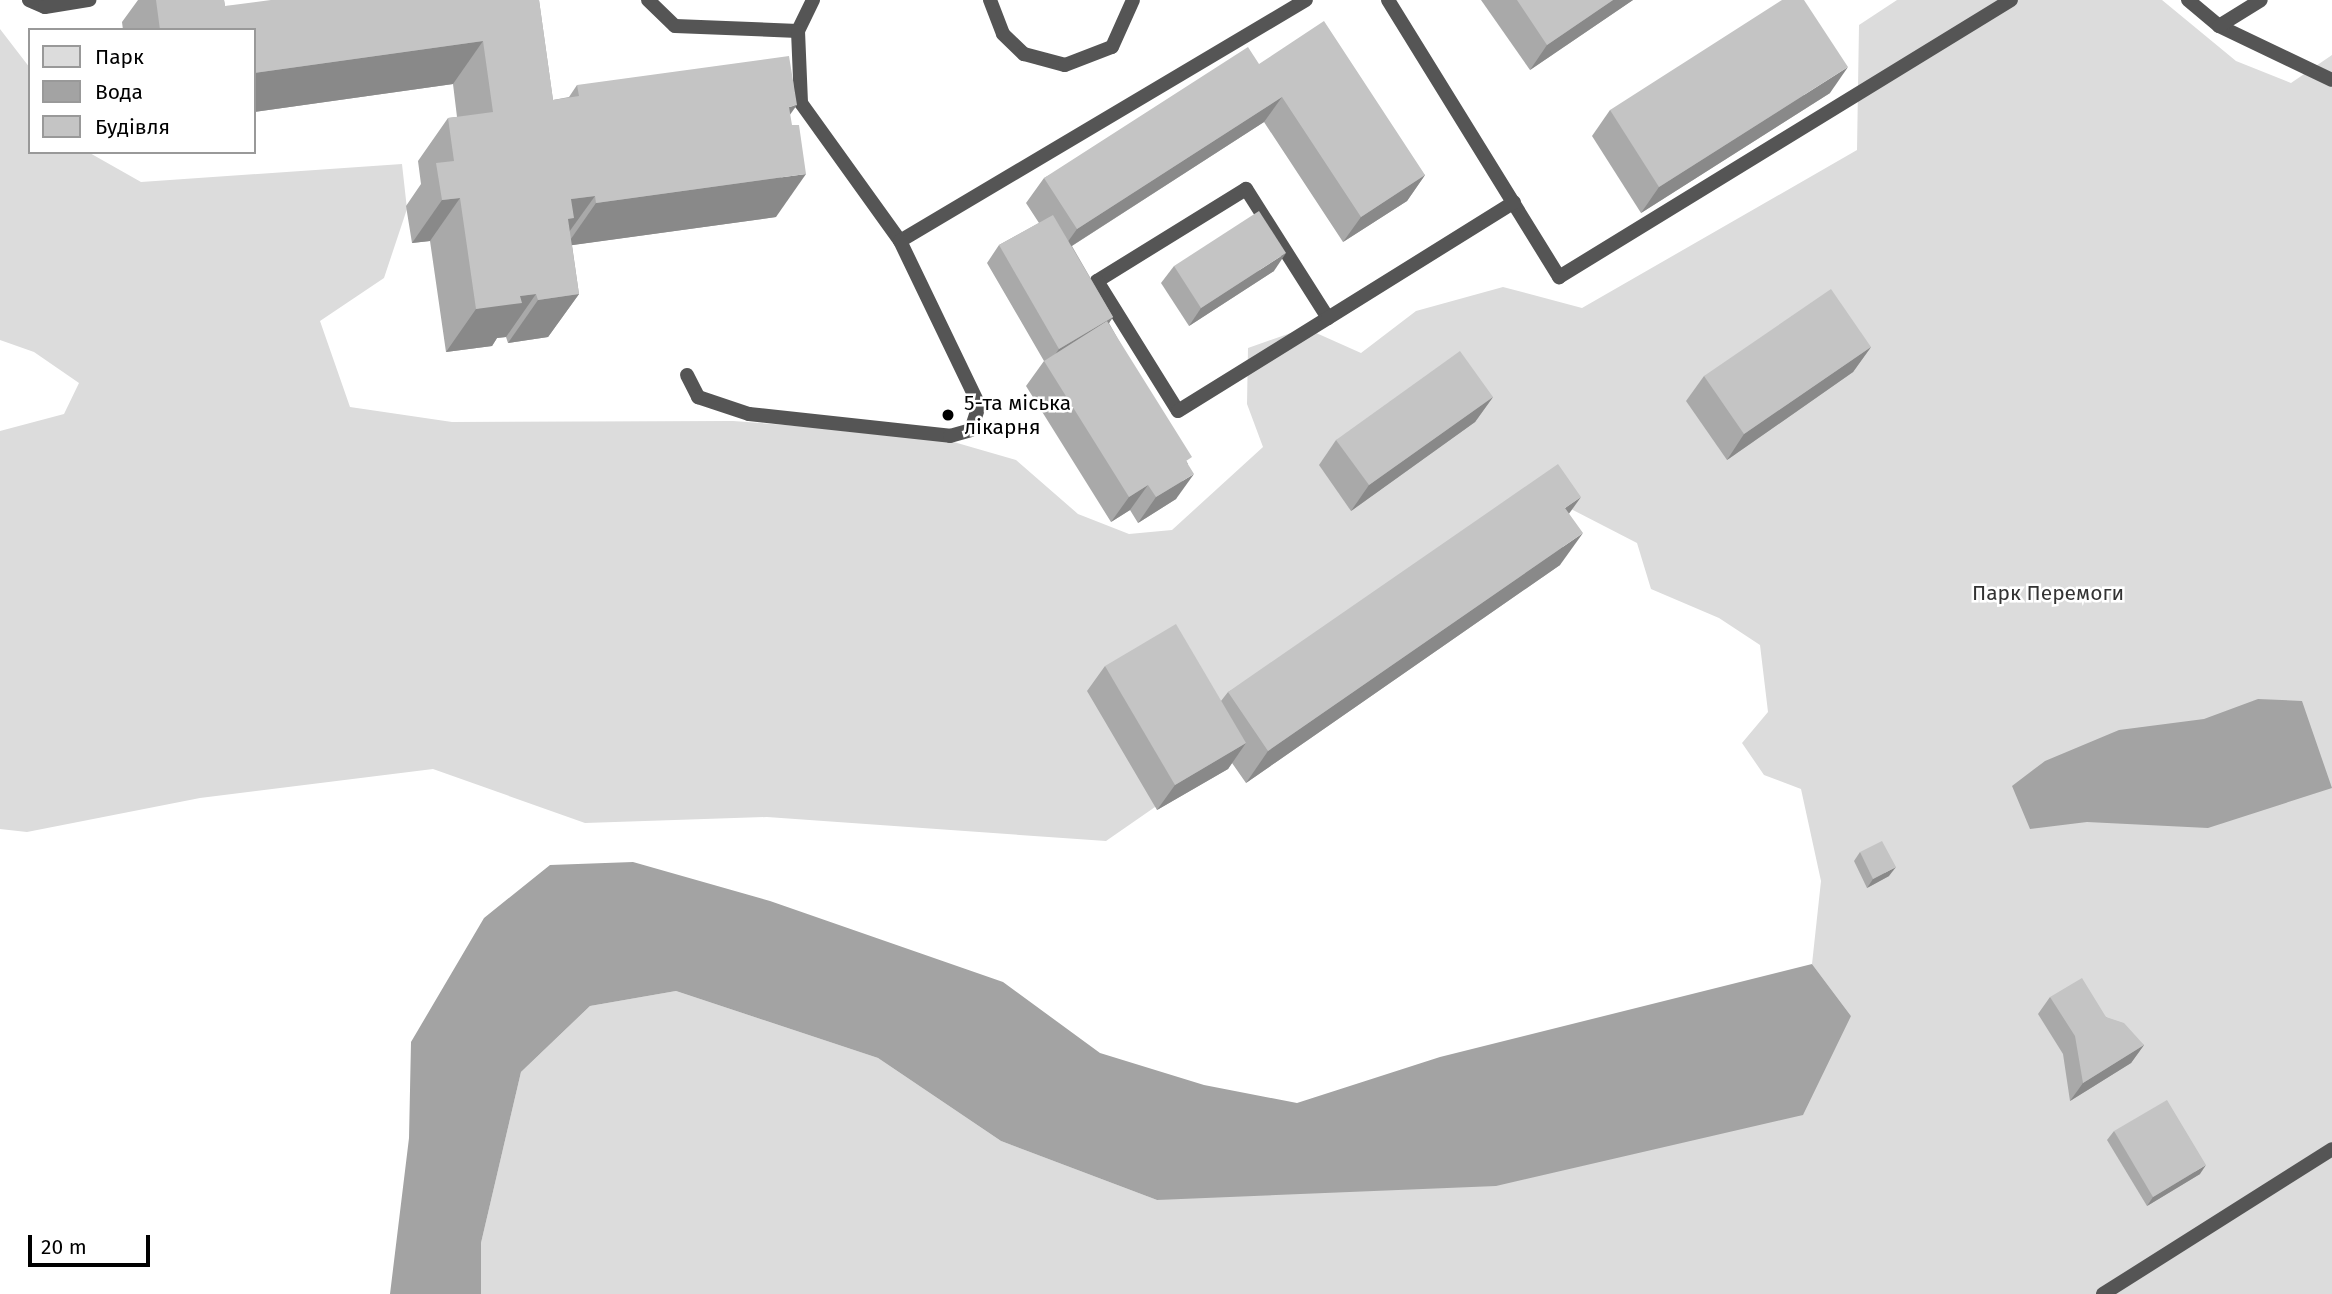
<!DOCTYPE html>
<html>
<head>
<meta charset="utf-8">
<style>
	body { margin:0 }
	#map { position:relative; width:2332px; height:1294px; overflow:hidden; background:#fff; font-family:"Fira Sans",sans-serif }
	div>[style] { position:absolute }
	.green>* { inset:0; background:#dcdcdc }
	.water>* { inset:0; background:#a3a3a3 }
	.service>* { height:14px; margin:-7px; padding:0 7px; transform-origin:7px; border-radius:7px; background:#555 }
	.pedestrian>* { height:14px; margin:-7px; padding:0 7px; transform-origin:7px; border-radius:7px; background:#555 }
	.wall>* { inset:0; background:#a9a9a9 }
	.shaded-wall>* { inset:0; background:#898989 }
	.building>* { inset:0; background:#c4c4c4 }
	.dots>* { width:19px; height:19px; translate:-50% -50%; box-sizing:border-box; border:4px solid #fff; border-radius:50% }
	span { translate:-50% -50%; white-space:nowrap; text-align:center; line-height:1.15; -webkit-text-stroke:5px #fff; paint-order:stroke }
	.poi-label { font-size:21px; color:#000 }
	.left { translate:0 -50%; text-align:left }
	.park-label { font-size:21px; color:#333 }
	.legend { position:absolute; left:28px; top:28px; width:228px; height:126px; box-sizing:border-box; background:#fff; border:2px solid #999; margin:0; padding:9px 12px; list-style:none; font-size:21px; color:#000 }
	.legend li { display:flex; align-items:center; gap:14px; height:35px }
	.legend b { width:35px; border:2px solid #999 }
	.scale { position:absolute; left:28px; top:1235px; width:122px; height:32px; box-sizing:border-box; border:4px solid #000; border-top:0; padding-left:9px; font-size:21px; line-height:24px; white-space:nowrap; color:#000; -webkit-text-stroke:5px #fff; paint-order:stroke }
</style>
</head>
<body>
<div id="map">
	<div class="green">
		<i style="clip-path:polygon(1897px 0,2162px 0,2236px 61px,2291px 83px,2332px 55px,2332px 1294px,481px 1294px,481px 1243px,521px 1072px,590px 1006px,676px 991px,878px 1058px,1001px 1141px,1157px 1200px,1851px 1016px,1812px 964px,1821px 881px,1801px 789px,1764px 775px,1742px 743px,1768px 712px,1760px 645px,1719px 618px,1651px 589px,1637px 543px,1538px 492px,1168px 798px,1106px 841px,767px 817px,585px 823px,433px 769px,200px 798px,27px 832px,0 829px,0 431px,64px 414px,79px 383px,34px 352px,0 340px,0 29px,30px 68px,30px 152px,88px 152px,141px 182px,402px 164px,407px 209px,384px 278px,320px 321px,350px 407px,452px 422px,733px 421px,933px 436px,1016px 460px,1078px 514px,1129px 534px,1172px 530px,1263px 447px,1247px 404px,1248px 348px,1305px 328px,1361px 353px,1416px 311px,1503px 287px,1582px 308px,1857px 150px,1859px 25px)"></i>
	</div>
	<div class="water">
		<i style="clip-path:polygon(2258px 699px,2302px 701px,2332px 788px,2208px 828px,2087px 822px,2030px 829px,2012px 786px,2045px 761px,2119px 730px,2204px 719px)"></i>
		<i style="clip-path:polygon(633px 862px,770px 901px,1003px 982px,1100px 1053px,1204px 1085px,1297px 1103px,1440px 1057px,1812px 964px,1851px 1016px,1803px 1115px,1496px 1186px,1157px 1200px,1001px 1141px,878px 1058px,676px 991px,590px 1006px,521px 1072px,481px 1243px,481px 1294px,390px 1294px,409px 1138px,411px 1042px,484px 918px,550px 865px)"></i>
	</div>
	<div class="service">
		<i style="left:29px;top:0;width:17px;rotate:24deg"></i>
		<i style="left:45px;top:7px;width:45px;rotate:-9deg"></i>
		<i style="left:648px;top:0;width:37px;rotate:44deg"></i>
		<i style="left:675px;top:26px;width:123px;rotate:2.3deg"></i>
		<i style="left:813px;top:0;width:34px;rotate:116deg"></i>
		<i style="left:798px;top:31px;width:72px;rotate:87.6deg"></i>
		<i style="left:801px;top:103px;width:170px;rotate:54.3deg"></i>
		<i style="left:900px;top:241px;width:472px;rotate:-30.7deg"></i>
		<i style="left:990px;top:0;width:36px;rotate:69deg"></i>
		<i style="left:1003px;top:34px;width:29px;rotate:44deg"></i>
		<i style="left:1024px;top:54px;width:42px;rotate:15deg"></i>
		<i style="left:1065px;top:65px;width:50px;rotate:-21deg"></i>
		<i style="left:1112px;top:47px;width:51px;rotate:-65.9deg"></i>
		<i style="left:1388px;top:0;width:326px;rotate:58.3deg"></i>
		<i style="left:1559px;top:277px;width:530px;rotate:-31.5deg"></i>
		<i style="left:2188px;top:0;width:40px;rotate:40deg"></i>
		<i style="left:2219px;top:26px;width:125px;rotate:25.5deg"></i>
		<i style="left:2219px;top:26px;width:49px;rotate:-31.8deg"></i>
		<i style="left:1328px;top:318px;width:153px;rotate:-122.4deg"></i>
		<i style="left:1246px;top:189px;width:175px;rotate:148.3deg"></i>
		<i style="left:1097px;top:281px;width:153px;rotate:58.1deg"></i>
		<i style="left:1178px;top:411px;width:176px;rotate:-31.8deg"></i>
		<i style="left:1328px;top:318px;width:219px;rotate:-31.9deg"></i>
		<i style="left:687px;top:375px;width:25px;rotate:63deg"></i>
		<i style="left:698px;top:397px;width:54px;rotate:18.4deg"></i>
		<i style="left:749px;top:414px;width:202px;rotate:6.2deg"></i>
		<i style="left:950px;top:436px;width:22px;rotate:-16deg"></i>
		<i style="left:971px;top:430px;width:26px;rotate:-72deg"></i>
		<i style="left:979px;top:405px;width:182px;rotate:-115.7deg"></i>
	</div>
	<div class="pedestrian">
		<i style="left:2103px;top:1294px;width:271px;rotate:-32.3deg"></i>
	</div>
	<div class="wall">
		<i style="clip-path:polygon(138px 0,224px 0,225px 6px,539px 0,553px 100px,569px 97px,577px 85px,790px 114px,776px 217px,572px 245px,579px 294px,548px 337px,508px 343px,506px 337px,497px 338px,492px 346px,446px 352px,430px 241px,412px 243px,406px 206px,421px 184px,418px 161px,448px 118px,457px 117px,453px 84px,254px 112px,254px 30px,123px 30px,122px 22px)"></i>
		<i style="clip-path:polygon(1481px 0,1633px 0,1530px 70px)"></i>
		<i style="clip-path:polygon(1259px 64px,1425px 175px,1407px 201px,1343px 242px,1264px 122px,1072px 246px,1113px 317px,1109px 323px,1188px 464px,1176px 499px,1138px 523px,1130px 510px,1111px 522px,1026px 386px,1044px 361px,987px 263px,999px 245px,1039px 223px,1026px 203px,1044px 178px)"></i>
		<i style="clip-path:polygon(1830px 93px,1641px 213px,1592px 136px,1610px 110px)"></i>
		<i style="clip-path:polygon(1174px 266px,1274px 271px,1189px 326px,1161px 283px)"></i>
		<i style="clip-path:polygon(1871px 347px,1853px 372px,1727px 460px,1686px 401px,1704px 376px)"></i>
		<i style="clip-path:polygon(1493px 397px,1475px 422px,1351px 511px,1319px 465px,1336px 440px)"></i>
		<i style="clip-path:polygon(1569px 513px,1560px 565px,1246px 783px,1232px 763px,1228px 769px,1157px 810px,1087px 691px,1105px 666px,1221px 701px,1228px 692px)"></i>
		<i style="clip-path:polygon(1860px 852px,1889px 876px,1867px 888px,1854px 861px)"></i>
		<i style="clip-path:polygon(2050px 997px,2106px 1017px,2144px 1045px,2131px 1063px,2070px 1101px,2063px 1054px,2038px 1014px)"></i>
		<i style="clip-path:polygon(2114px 1131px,2200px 1174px,2147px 1206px,2107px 1140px)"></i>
	</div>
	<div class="shaded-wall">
		<i style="clip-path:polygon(1613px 0,1633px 0,1530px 70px,1547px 45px)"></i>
		<i style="clip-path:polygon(483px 41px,453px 84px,254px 112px,254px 73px)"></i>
		<i style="clip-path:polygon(1848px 67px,1830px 93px,1641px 213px,1659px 187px)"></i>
		<i style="clip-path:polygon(1282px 97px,1264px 122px,1059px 254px,1077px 229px)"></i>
		<i style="clip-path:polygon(797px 105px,766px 148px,789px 107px)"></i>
		<i style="clip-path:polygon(806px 174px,776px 217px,566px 246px,596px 203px)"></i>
		<i style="clip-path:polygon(1425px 175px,1407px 201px,1343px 242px,1361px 217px)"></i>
		<i style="clip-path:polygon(595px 196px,564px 239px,571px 199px)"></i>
		<i style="clip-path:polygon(460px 198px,430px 241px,412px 243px,442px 200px)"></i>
		<i style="clip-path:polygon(1286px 253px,1274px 271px,1189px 326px,1201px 308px)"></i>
		<i style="clip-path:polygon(536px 294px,506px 337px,497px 338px,492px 346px,446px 352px,476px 309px,520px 296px)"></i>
		<i style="clip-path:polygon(579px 294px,548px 337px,508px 343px,538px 300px)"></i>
		<i style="clip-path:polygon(1113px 317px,1101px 335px,1047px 366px,1059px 349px)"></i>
		<i style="clip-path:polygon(1871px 347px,1853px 372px,1727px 460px,1744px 434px)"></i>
		<i style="clip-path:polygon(1493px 397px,1475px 422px,1351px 511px,1369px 485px)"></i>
		<i style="clip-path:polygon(1194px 474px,1176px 499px,1138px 523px,1156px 497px)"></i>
		<i style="clip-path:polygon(1148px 485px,1130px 510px,1111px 522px,1129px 497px)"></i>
		<i style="clip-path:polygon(1581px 497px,1558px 529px,1565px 508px)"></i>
		<i style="clip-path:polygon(1583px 533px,1560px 565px,1246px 783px,1268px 751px)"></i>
		<i style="clip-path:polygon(1246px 743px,1228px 769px,1157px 810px,1175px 785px)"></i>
		<i style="clip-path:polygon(1896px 867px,1889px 876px,1867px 888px,1873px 879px)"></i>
		<i style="clip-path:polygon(2144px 1045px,2131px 1063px,2070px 1101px,2083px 1083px)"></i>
		<i style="clip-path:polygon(2206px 1165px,2200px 1174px,2147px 1206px,2153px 1197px)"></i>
	</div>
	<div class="building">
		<i style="clip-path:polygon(156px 0,224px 0,225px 6px,271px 0,539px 0,553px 100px,579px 96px,577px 85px,789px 56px,797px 105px,789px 107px,792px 125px,799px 125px,806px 174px,596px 203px,595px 196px,571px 199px,574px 218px,568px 219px,579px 294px,538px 300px,536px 294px,520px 296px,522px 303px,476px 309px,460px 198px,442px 200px,436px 163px,454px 161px,448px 118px,493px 112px,483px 41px,254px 73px,254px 30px,160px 30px)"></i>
		<i style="clip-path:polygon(1517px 0,1613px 0,1547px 45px)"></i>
		<i style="clip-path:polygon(1782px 0,1804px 0,1848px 67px,1659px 187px,1610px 110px)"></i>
		<i style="clip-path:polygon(1324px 21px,1425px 175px,1361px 217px,1282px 97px,1077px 229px,1044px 178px,1248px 47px,1259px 64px)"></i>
		<i style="clip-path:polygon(1259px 211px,1286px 253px,1201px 308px,1174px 266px)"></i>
		<i style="clip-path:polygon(1053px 215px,1113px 317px,1059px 349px,999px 245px)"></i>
		<i style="clip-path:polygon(1831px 289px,1871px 347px,1744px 434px,1704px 376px)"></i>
		<i style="clip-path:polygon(1107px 321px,1192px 457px,1186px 461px,1194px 474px,1156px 497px,1148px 485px,1129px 497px,1044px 361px)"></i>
		<i style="clip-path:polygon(1460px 351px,1493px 397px,1369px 485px,1336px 440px)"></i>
		<i style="clip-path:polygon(1558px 464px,1581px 497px,1565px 508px,1583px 533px,1268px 751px,1228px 692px)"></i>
		<i style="clip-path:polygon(1176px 624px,1246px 743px,1175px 785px,1105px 666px)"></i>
		<i style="clip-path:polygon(1882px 841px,1896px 867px,1873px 879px,1860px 852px)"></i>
		<i style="clip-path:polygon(2082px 978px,2106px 1017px,2124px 1023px,2144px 1045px,2083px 1083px,2075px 1036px,2050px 997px)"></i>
		<i style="clip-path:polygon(2167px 1100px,2206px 1165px,2153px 1197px,2114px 1131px)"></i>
	</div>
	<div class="dots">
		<i style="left:948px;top:415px;background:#000"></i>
	</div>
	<div class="poi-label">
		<span class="left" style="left:964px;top:415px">5-та міська<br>лікарня</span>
	</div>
	<div class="park-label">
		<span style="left:2048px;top:593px">Парк Перемоги</span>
	</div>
	<ul class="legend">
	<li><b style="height:19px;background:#dcdcdc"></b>Парк</li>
	<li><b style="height:19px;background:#a3a3a3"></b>Вода</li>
	<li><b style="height:19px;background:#c4c4c4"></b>Будівля</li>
	</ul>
	<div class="scale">20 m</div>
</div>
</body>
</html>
